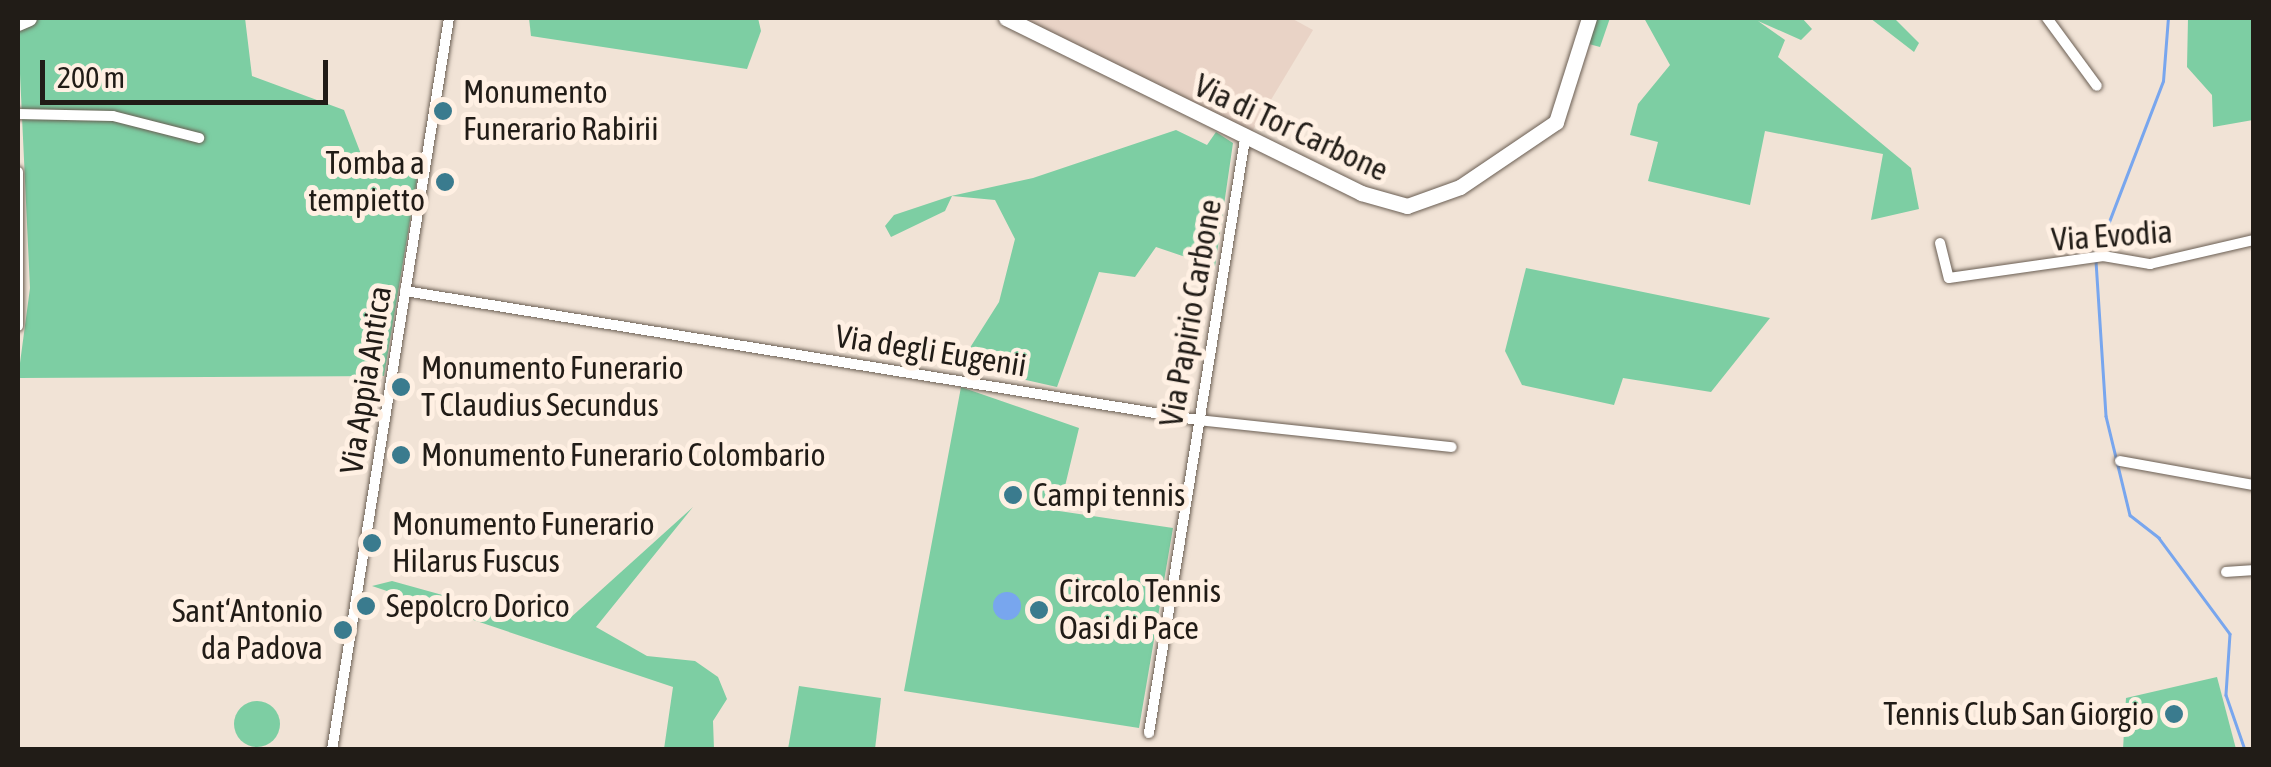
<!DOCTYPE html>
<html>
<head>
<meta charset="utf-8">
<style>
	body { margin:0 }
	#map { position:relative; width:2271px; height:767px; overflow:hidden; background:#f1e3d6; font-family:"Asap Condensed",sans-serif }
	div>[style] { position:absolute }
	.education>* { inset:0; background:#e9d3c6 }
	.green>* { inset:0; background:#7dcea3 }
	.round { border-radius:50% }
	.water>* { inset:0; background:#78a6ee }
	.stream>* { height:2.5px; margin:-1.25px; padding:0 1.25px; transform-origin:1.25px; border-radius:1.25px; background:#78a6ee }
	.roads { filter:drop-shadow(0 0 2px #6a5e53) drop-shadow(0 0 2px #6a5e53) }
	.street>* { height:10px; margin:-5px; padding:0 5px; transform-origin:5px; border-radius:5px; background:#fff }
	.secondary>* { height:15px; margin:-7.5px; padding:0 7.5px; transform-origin:7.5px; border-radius:7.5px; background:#fff }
	.dots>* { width:28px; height:28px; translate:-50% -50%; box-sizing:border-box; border:5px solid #fff0e3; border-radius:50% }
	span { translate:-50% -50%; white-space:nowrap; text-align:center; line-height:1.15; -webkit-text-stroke:10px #fff0e3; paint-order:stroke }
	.poi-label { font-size:32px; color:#211c17 }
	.left { translate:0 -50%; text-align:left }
	.right { translate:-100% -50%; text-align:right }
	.street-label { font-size:32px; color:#211c17 }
	.frame { position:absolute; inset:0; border:20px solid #211c17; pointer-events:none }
	.scale { position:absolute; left:40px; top:60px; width:288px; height:45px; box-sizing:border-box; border:5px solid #211c17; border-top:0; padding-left:12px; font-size:30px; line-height:35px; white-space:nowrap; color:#211c17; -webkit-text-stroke:8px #fff0e3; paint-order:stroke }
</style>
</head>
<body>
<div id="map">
	<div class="education">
		<i style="clip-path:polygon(1023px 18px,1291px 18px,1313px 30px,1251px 133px)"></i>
	</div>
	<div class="green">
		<i style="clip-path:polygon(39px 18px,245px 18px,252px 76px,344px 110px,366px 167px,420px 161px,384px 376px,18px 378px,30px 288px,18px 31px)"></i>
		<i style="clip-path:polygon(529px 18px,758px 18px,761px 31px,747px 69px,531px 36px)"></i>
		<i style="clip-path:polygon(1595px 18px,1610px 18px,1600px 47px,1589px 44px)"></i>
		<i style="clip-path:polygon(1644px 18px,1802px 18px,1812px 29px,1801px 40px,1758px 21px,1785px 40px,1778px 57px,1911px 168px,1919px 209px,1871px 220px,1883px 154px,1765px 131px,1750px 205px,1648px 181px,1658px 142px,1630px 135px,1638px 104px,1670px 65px)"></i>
		<i style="clip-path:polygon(1870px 18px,1894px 18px,1919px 43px,1914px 52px)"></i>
		<i style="clip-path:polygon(2188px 18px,2253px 18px,2253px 120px,2213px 127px,2212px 95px,2187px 67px)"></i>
		<i style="clip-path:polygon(1176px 130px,1207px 145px,1216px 132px,1233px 143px,1215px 267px,1156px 247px,1135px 277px,1099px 272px,1057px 387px,959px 365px,999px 302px,1015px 239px,995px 200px,952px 196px,945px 211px,891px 237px,885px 226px,894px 215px,951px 196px,1033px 178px)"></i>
		<i style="clip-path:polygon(1526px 268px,1770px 318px,1711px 392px,1623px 378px,1614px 405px,1522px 385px,1505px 351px)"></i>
		<i style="clip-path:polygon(961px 387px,1079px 428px,1059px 511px,1173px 528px,1139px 728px,904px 691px)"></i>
		<i style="clip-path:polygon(693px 507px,596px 627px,647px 656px,695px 661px,718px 677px,727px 699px,713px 721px,714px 749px,664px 749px,673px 687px,372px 586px,392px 581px,533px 620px,569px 619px)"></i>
		<i style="clip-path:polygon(2217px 677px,2236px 749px,2123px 749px,2126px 698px)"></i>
		<i style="clip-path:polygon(799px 686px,881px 698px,875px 749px,788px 749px)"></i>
		<i class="round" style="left:234px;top:701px;width:46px;height:46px"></i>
	</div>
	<div class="water">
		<i class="round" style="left:993px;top:592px;width:28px;height:28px"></i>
	</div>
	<div class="stream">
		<i style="left:2097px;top:253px;width:184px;rotate:-69deg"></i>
		<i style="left:2163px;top:81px;width:63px;rotate:-85.5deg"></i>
		<i style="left:2096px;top:261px;width:155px;rotate:86.3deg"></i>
		<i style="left:2106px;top:416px;width:102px;rotate:76.4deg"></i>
		<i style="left:2130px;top:515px;width:37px;rotate:38deg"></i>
		<i style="left:2159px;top:538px;width:119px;rotate:53.5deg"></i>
		<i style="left:2230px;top:634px;width:61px;rotate:93.8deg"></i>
		<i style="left:2226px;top:695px;width:58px;rotate:70.9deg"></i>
	</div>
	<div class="roads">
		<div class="street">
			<i style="left:2047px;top:18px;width:84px;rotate:53.7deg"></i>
			<i style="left:18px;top:114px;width:95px;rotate:1.2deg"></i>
			<i style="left:113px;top:116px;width:89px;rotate:14.3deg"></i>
			<i style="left:18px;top:172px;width:154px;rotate:90deg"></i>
			<i style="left:1940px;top:243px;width:36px;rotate:76deg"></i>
			<i style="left:1949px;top:278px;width:156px;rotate:-8.1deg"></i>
			<i style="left:2103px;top:256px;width:48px;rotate:9.7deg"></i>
			<i style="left:2150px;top:264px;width:107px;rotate:-13deg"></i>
			<i style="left:405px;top:291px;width:803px;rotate:9.24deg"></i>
			<i style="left:1198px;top:420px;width:255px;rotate:6.1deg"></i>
			<i style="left:2120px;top:461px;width:136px;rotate:10.2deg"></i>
			<i style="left:2226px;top:572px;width:28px;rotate:-4deg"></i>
			<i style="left:1149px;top:733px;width:602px;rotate:-80.82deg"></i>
			<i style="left:332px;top:750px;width:741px;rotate:-80.92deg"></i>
		</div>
		<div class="secondary">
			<i style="left:1006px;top:18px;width:396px;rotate:26.2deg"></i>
			<i style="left:1361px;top:193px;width:48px;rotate:15.8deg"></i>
			<i style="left:1407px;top:206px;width:56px;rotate:-19.7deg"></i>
			<i style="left:1460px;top:187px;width:116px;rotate:-34.1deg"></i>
			<i style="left:1556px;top:122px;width:109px;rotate:-72.4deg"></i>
			<i style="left:18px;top:23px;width:12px;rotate:-24deg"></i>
		</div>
	</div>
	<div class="dots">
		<i style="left:443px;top:111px;background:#3a7b8e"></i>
		<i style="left:445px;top:182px;background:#3a7b8e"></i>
		<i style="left:401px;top:387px;background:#3a7b8e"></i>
		<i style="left:401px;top:455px;background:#3a7b8e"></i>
		<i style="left:1013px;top:495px;background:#3a7b8e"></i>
		<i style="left:372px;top:543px;background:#3a7b8e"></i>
		<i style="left:366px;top:606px;background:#3a7b8e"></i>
		<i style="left:1039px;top:610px;background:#3a7b8e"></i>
		<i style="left:343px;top:630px;background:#3a7b8e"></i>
		<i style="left:2174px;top:714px;background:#3a7b8e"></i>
	</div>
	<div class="poi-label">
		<span class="left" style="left:463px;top:111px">Monumento<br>Funerario Rabirii</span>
		<span class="right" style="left:425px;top:182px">Tomba a<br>tempietto</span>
		<span class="left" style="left:421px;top:387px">Monumento Funerario<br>T Claudius Secundus</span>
		<span class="left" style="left:421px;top:455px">Monumento Funerario Colombario</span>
		<span class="left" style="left:1033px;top:495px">Campi tennis</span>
		<span class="left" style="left:392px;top:543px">Monumento Funerario<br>Hilarus Fuscus</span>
		<span class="left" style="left:1059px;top:610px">Circolo Tennis<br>Oasi di Pace</span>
		<span class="left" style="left:386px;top:606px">Sepolcro Dorico</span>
		<span class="right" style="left:323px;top:630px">Sant‘Antonio<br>da Padova</span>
		<span class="right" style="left:2154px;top:714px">Tennis Club San Giorgio</span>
	</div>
	<div class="street-label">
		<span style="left:1291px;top:128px;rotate:25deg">Via di Tor Carbone</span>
		<span style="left:2112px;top:236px;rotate:-4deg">Via Evodia</span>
		<span style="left:1191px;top:313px;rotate:-80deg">Via Papirio Carbone</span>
		<span style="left:931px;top:351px;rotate:9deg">Via degli Eugenii</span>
		<span style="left:366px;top:380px;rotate:-81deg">Via Appia Antica</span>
	</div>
	<div class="frame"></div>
	<div class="scale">200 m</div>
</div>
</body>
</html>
